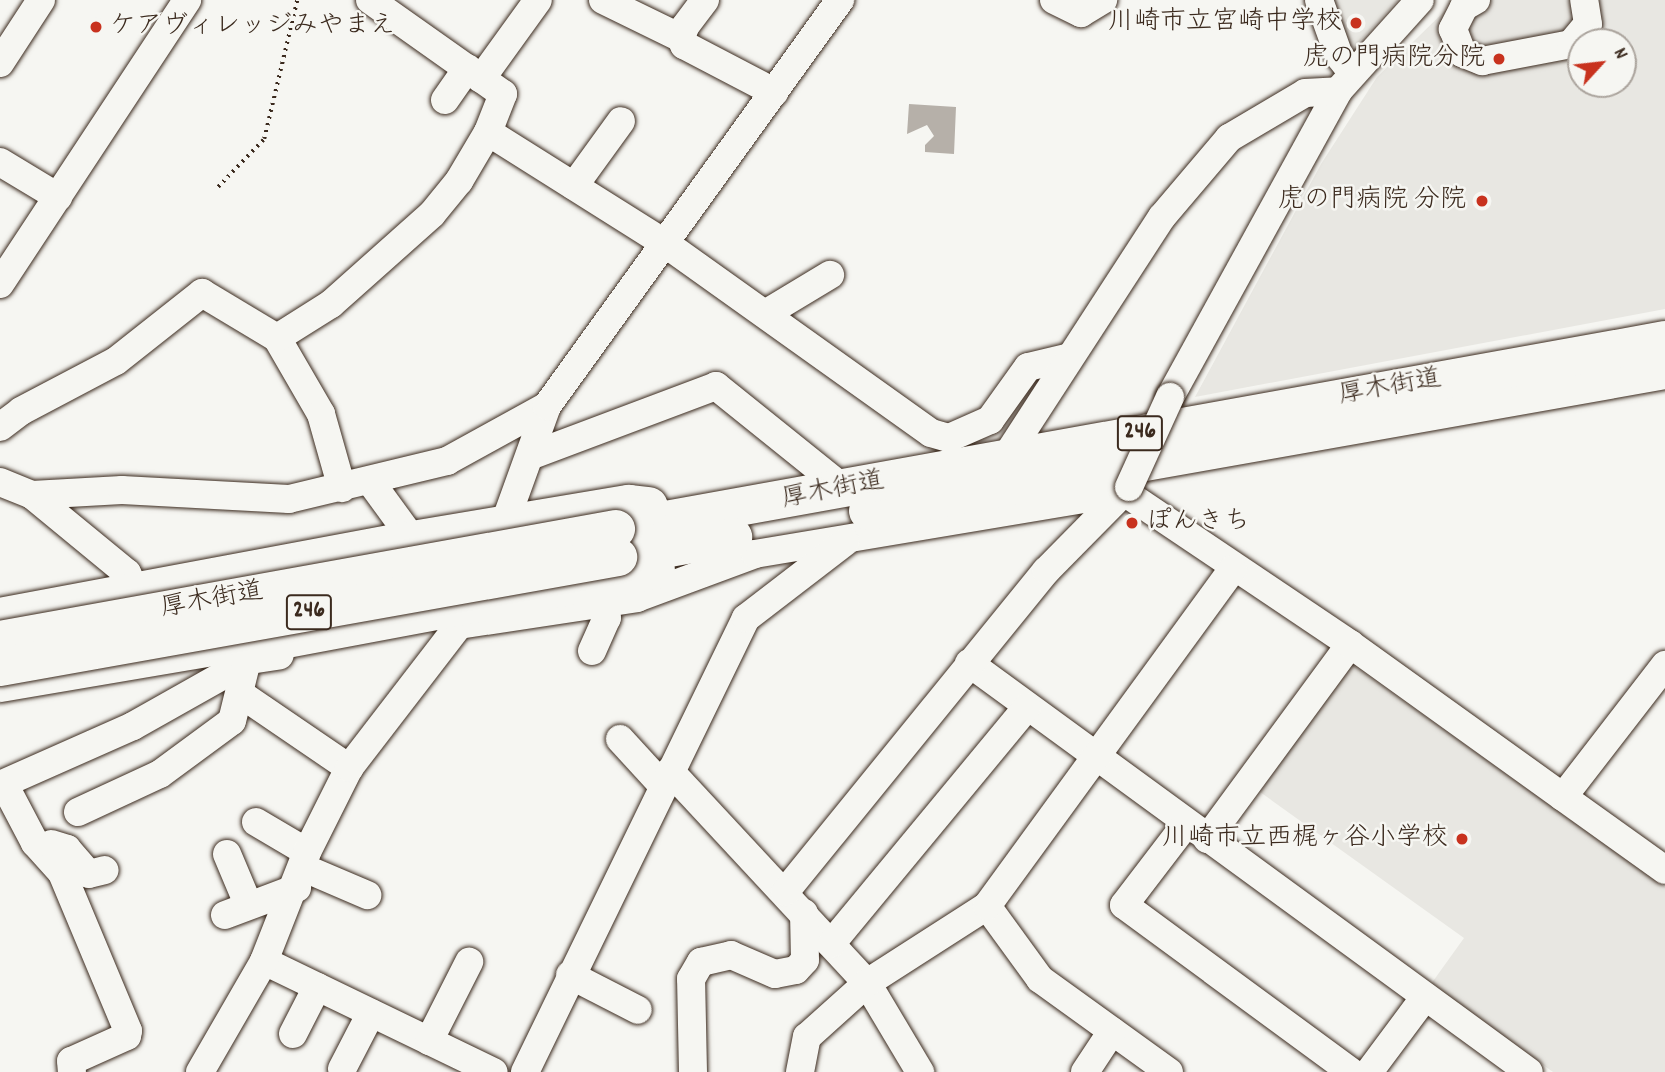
<!DOCTYPE html>
<html>
<head>
<meta charset="utf-8">
<style>
	body { margin:0 }
	#map { position:relative; width:1665px; height:1072px; overflow:hidden; background:#f6f6f2; font-family:Dekko,"Klee One",sans-serif }
	div>[style] { position:absolute }
	.built>* { inset:0; background:#e8e7e2 }
	.water>* { inset:0; background:#b6b0a9 }
	.path>* { height:3.5px; margin-top:-1.75px; transform-origin:0; background:repeating-linear-gradient(90deg,#3b2a1e 0 2px,transparent 0 7px) }
	.roads { filter:drop-shadow(0 0 2px #3b2a1e) drop-shadow(0 0 2px #3b2a1e) }
	.minor>* { height:28px; margin:-14px; padding:0 14px; transform-origin:14px; border-radius:14px; background:#f6f6f2 }
	.highway>* { height:38px; margin:-19px; padding:0 19px; transform-origin:19px; border-radius:19px; background:#f6f6f2 }
	.bridges { filter:drop-shadow(0 0 2px #3b2a1e) drop-shadow(0 0 2px #3b2a1e) }
	.minor-bridge>* { height:28px; margin:-14px; padding:0 14px; transform-origin:14px; border-radius:14px; background:#f6f6f2 }
	.highway-bridge>* { height:38px; margin:-19px; padding:0 19px; transform-origin:19px; border-radius:19px; background:#f6f6f2 }
	.dots>* { width:19px; height:19px; translate:-50% -50%; box-sizing:border-box; border:4px solid #f6f6f2; border-radius:50% }
	span { translate:-50% -50%; white-space:nowrap; text-align:center; line-height:1.15; -webkit-text-stroke:5px #f6f6f2; paint-order:stroke }
	.shield-label span { padding:2px 5px; background:#f6f6f2; border:2px solid; border-radius:5px; -webkit-text-stroke-width:0 }
	.shield-label { font-size:24px; color:#3b2a1e; font-weight:700 }
	.poi-label { font-size:26px; color:#3b2a1e }
	.right { translate:-100% -50%; text-align:right }
	.left { translate:0 -50%; text-align:left }
	.street-label { font-size:26px; color:#3b2a1e }
	.north { position:absolute; left:1567px; top:28px; width:70px; height:70px; box-sizing:border-box; background:#f6f6f2; border:2px solid #aba49d; border-radius:50%; rotate:63deg; font-size:19px; font-weight:700; line-height:28px; text-align:center; color:#3b2a1e }
	.north::after { content:''; display:block; margin:auto; width:24px; height:32px; background:#c8321e; clip-path:polygon(50% 0,100% 100%,50% 72%,0 100%) }
</style>
</head>
<body>
<div id="map">
	<div class="built">
		<i style="clip-path:polygon(1329px 0,1398px 0,1354px 47px,1344px 46px)"></i>
		<i style="clip-path:polygon(evenodd,1456px 0,1665px 0,1665px 309px,1195px 397px,1321px 164px,1377px 77px,1456px 0,1581px 42px,1623px 42px,1623px 84px,1581px 84px,1581px 42px)"></i>
		<i style="clip-path:polygon(1350px 663px,1665px 887px,1665px 1072px,1553px 1072px,1431px 984px,1464px 938px,1260px 792px)"></i>
	</div>
	<div class="water">
		<i style="clip-path:polygon(909px 104px,956px 107px,954px 154px,925px 152px,925px 145px,934px 136px,927px 125px,907px 134px)"></i>
	</div>
	<div class="path">
		<i style="left:218px;top:187px;width:66px;rotate:-46.2deg"></i>
		<i style="left:264px;top:139px;width:143px;rotate:-76.6deg"></i>
	</div>
	<div class="roads">
		<div class="minor">
			<i style="left:603px;top:0;width:87px;rotate:26deg"></i>
			<i style="left:705px;top:0;width:34px;rotate:127deg"></i>
			<i style="left:685px;top:27px;width:12px;rotate:110deg"></i>
			<i style="left:681px;top:38px;width:8px;rotate:67deg"></i>
			<i style="left:684px;top:45px;width:102px;rotate:27.6deg"></i>
			<i style="left:1054px;top:0;width:30px;rotate:26deg"></i>
			<i style="left:1081px;top:13px;width:26px;rotate:-31deg"></i>
			<i style="left:1319px;top:0;width:59px;rotate:70.3deg"></i>
			<i style="left:1339px;top:56px;width:21px;rotate:51deg"></i>
			<i style="left:1476px;top:0;width:14px;rotate:150deg"></i>
			<i style="left:1464px;top:7px;width:25px;rotate:117deg"></i>
			<i style="left:1453px;top:29px;width:26px;rotate:69deg"></i>
			<i style="left:1462px;top:53px;width:22px;rotate:22deg"></i>
			<i style="left:1482px;top:61px;width:91px;rotate:-10.8deg"></i>
			<i style="left:1571px;top:44px;width:26px;rotate:-50deg"></i>
			<i style="left:1588px;top:24px;width:24px;rotate:-99deg"></i>
			<i style="left:0;top:63px;width:75px;rotate:-56.9deg"></i>
			<i style="left:481px;top:79px;width:97px;rotate:-54.2deg"></i>
			<i style="left:445px;top:100px;width:39px;rotate:-55deg"></i>
			<i style="left:488px;top:132px;width:210px;rotate:32.2deg"></i>
			<i style="left:666px;top:244px;width:325px;rotate:35.5deg"></i>
			<i style="left:931px;top:433px;width:19px;rotate:16deg"></i>
			<i style="left:949px;top:438px;width:45px;rotate:-23.7deg"></i>
			<i style="left:990px;top:420px;width:65px;rotate:-54.4deg"></i>
			<i style="left:1028px;top:367px;width:43px;rotate:-13.4deg"></i>
			<i style="left:0;top:162px;width:68px;rotate:31.1deg"></i>
			<i style="left:574px;top:186px;width:80px;rotate:-54.1deg"></i>
			<i style="left:0;top:284px;width:340px;rotate:-56.6deg"></i>
			<i style="left:765px;top:314px;width:76px;rotate:-31deg"></i>
			<i style="left:277px;top:338px;width:88px;rotate:59.9deg"></i>
			<i style="left:321px;top:414px;width:77px;rotate:74.2deg"></i>
			<i style="left:1170px;top:397px;width:349px;rotate:-61.2deg"></i>
			<i style="left:1338px;top:91px;width:122px;rotate:-48deg"></i>
			<i style="left:0;top:427px;width:26px;rotate:-37deg"></i>
			<i style="left:21px;top:411px;width:107px;rotate:-27.8deg"></i>
			<i style="left:116px;top:361px;width:110px;rotate:-38.3deg"></i>
			<i style="left:202px;top:293px;width:87px;rotate:31deg"></i>
			<i style="left:277px;top:338px;width:64px;rotate:-32.2deg"></i>
			<i style="left:331px;top:304px;width:135px;rotate:-41.7deg"></i>
			<i style="left:432px;top:214px;width:43px;rotate:-50.7deg"></i>
			<i style="left:459px;top:181px;width:57px;rotate:-59.4deg"></i>
			<i style="left:488px;top:132px;width:41px;rotate:-68.5deg"></i>
			<i style="left:503px;top:94px;width:163px;rotate:-144.7deg"></i>
			<i style="left:530px;top:456px;width:199px;rotate:-20.6deg"></i>
			<i style="left:716px;top:386px;width:164px;rotate:38.8deg"></i>
			<i style="left:1006px;top:457px;width:286px;rotate:-57deg"></i>
			<i style="left:1162px;top:217px;width:104px;rotate:-49.7deg"></i>
			<i style="left:1229px;top:138px;width:88px;rotate:-30.6deg"></i>
			<i style="left:1305px;top:93px;width:33px;rotate:-3deg"></i>
			<i style="left:370px;top:481px;width:73px;rotate:53.9deg"></i>
			<i style="left:0;top:482px;width:35px;rotate:22deg"></i>
			<i style="left:32px;top:495px;width:123px;rotate:39.4deg"></i>
			<i style="left:127px;top:573px;width:19px;rotate:65deg"></i>
			<i style="left:32px;top:495px;width:90px;rotate:-3.2deg"></i>
			<i style="left:122px;top:490px;width:167px;rotate:3.1deg"></i>
			<i style="left:289px;top:499px;width:163px;rotate:-13.5deg"></i>
			<i style="left:447px;top:461px;width:114px;rotate:-28.8deg"></i>
			<i style="left:504px;top:525px;width:127px;rotate:-70.1deg"></i>
			<i style="left:547px;top:406px;width:501px;rotate:-54.18deg"></i>
			<i style="left:592px;top:651px;width:36px;rotate:-66deg"></i>
			<i style="left:607px;top:618px;width:15px;rotate:-98deg"></i>
			<i style="left:969px;top:663px;width:693px;rotate:36.14deg"></i>
			<i style="left:0;top:688px;width:253px;rotate:-9.6deg"></i>
			<i style="left:242px;top:695px;width:130px;rotate:34.3deg"></i>
			<i style="left:620px;top:739px;width:64px;rotate:47.5deg"></i>
			<i style="left:670px;top:771px;width:289px;rotate:47.1deg"></i>
			<i style="left:867px;top:983px;width:104px;rotate:59.2deg"></i>
			<i style="left:4px;top:784px;width:67px;rotate:62.3deg"></i>
			<i style="left:35px;top:843px;width:40px;rotate:48deg"></i>
			<i style="left:62px;top:873px;width:171px;rotate:67.3deg"></i>
			<i style="left:128px;top:1031px;width:5px;rotate:101deg"></i>
			<i style="left:127px;top:1036px;width:61px;rotate:155.9deg"></i>
			<i style="left:71px;top:1061px;width:11px;rotate:85deg"></i>
			<i style="left:0;top:785px;width:145px;rotate:-23.9deg"></i>
			<i style="left:133px;top:726px;width:134px;rotate:-29.4deg"></i>
			<i style="left:250px;top:660px;width:30px;rotate:-9deg"></i>
			<i style="left:1563px;top:797px;width:125px;rotate:35.6deg"></i>
			<i style="left:78px;top:812px;width:90px;rotate:-24.9deg"></i>
			<i style="left:160px;top:774px;width:89px;rotate:-36.4deg"></i>
			<i style="left:232px;top:721px;width:75px;rotate:-76.1deg"></i>
			<i style="left:256px;top:822px;width:59px;rotate:30.5deg"></i>
			<i style="left:1186px;top:824px;width:102px;rotate:127.4deg"></i>
			<i style="left:1124px;top:905px;width:282px;rotate:36.3deg"></i>
			<i style="left:1207px;top:839px;width:242px;rotate:-53.7deg"></i>
			<i style="left:51px;top:844px;width:17px;rotate:17deg"></i>
			<i style="left:67px;top:849px;width:33px;rotate:49deg"></i>
			<i style="left:89px;top:874px;width:16px;rotate:-14deg"></i>
			<i style="left:227px;top:854px;width:54px;rotate:67.2deg"></i>
			<i style="left:304px;top:868px;width:69px;rotate:23.2deg"></i>
			<i style="left:785px;top:892px;width:414px;rotate:-50.9deg"></i>
			<i style="left:1046px;top:571px;width:115px;rotate:-45.4deg"></i>
			<i style="left:987px;top:906px;width:90px;rotate:54deg"></i>
			<i style="left:1040px;top:979px;width:159px;rotate:35.8deg"></i>
			<i style="left:225px;top:915px;width:77px;rotate:-20.6deg"></i>
			<i style="left:831px;top:944px;width:308px;rotate:-50.4deg"></i>
			<i style="left:264px;top:961px;width:255px;rotate:25.8deg"></i>
			<i style="left:570px;top:975px;width:76px;rotate:27.2deg"></i>
			<i style="left:293px;top:1034px;width:53px;rotate:-62.9deg"></i>
			<i style="left:429px;top:1041px;width:89px;rotate:-63.1deg"></i>
			<i style="left:342px;top:1069px;width:63px;rotate:-62.6deg"></i>
			<i style="left:200px;top:1072px;width:128px;rotate:-60deg"></i>
			<i style="left:264px;top:961px;width:117px;rotate:-68.5deg"></i>
			<i style="left:307px;top:852px;width:94px;rotate:-63.4deg"></i>
			<i style="left:349px;top:768px;width:180px;rotate:-52.4deg"></i>
			<i style="left:459px;top:625px;width:180px;rotate:-8.6deg"></i>
			<i style="left:637px;top:598px;width:126px;rotate:-20.4deg"></i>
			<i style="left:755px;top:554px;width:374px;rotate:-9.5deg"></i>
			<i style="left:1124px;top:492px;width:272px;rotate:33.9deg"></i>
			<i style="left:1350px;top:644px;width:262px;rotate:35.7deg"></i>
			<i style="left:1563px;top:797px;width:167px;rotate:-52.3deg"></i>
			<i style="left:525px;top:1072px;width:505px;rotate:-64.04deg"></i>
			<i style="left:746px;top:618px;width:125px;rotate:-37.5deg"></i>
			<i style="left:693px;top:1072px;width:93px;rotate:-91.2deg"></i>
			<i style="left:691px;top:979px;width:20px;rotate:-60deg"></i>
			<i style="left:701px;top:962px;width:31px;rotate:-13deg"></i>
			<i style="left:731px;top:955px;width:48px;rotate:23.4deg"></i>
			<i style="left:775px;top:974px;width:21px;rotate:-11deg"></i>
			<i style="left:796px;top:970px;width:13px;rotate:-48deg"></i>
			<i style="left:805px;top:960px;width:47px;rotate:-91.2deg"></i>
			<i style="left:800px;top:1072px;width:36px;rotate:-79deg"></i>
			<i style="left:807px;top:1037px;width:81px;rotate:-42deg"></i>
			<i style="left:867px;top:983px;width:143px;rotate:-32.7deg"></i>
			<i style="left:987px;top:906px;width:417px;rotate:-53.9deg"></i>
			<i style="left:1085px;top:1072px;width:49px;rotate:-56.6deg"></i>
			<i style="left:1369px;top:1072px;width:94px;rotate:-53.3deg"></i>
		</div>
		<div class="highway">
			<i style="left:868px;top:511px;width:809px;rotate:-10.03deg"></i>
			<i style="left:616px;top:529px;width:1066px;rotate:-10.21deg"></i>
			<i style="left:618px;top:557px;width:117px;rotate:-9.9deg"></i>
			<i style="left:0;top:617px;width:420px;rotate:-10.6deg"></i>
			<i style="left:413px;top:540px;width:219px;rotate:-9.5deg"></i>
			<i style="left:629px;top:504px;width:20px;rotate:6deg"></i>
			<i style="left:249px;top:646px;width:414px;rotate:-10.6deg"></i>
		</div>
	</div>
	<div class="bridges">
		<div class="minor-bridge">
			<i style="left:1129px;top:487px;width:99px;rotate:-65.5deg"></i>
		</div>
		<div class="highway-bridge">
			<i style="left:0;top:640px;width:626px;rotate:-10.21deg"></i>
			<i style="left:0;top:667px;width:628px;rotate:-10.09deg"></i>
		</div>
	</div>
	<div class="dots">
		<i style="left:1356px;top:23px;background:#c8321e"></i>
		<i style="left:96px;top:27px;background:#c8321e"></i>
		<i style="left:1499px;top:59px;background:#c8321e"></i>
		<i style="left:1482px;top:201px;background:#c8321e"></i>
		<i style="left:1132px;top:523px;background:#c8321e"></i>
		<i style="left:1462px;top:839px;background:#c8321e"></i>
	</div>
	<div class="shield-label">
		<span style="left:1140px;top:433px">246</span>
		<span style="left:309px;top:612px">246</span>
	</div>
	<div class="poi-label">
		<span class="right" style="left:1342px;top:23px">川崎市立宮崎中学校</span>
		<span class="left" style="left:110px;top:27px">ケアヴィレッジみやまえ</span>
		<span class="right" style="left:1485px;top:59px">虎の門病院分院</span>
		<span class="right" style="left:1466px;top:201px">虎の門病院 分院</span>
		<span class="left" style="left:1146px;top:523px">ぽんきち</span>
		<span class="right" style="left:1448px;top:839px">川崎市立西梶ヶ谷小学校</span>
	</div>
	<div class="street-label">
		<span style="left:1390px;top:388px;rotate:-10deg">厚木街道</span>
		<span style="left:833px;top:491px;rotate:-11deg">厚木街道</span>
		<span style="left:212px;top:601px;rotate:-10deg">厚木街道</span>
	</div>
	<div class="north">N</div>
</div>
</body>
</html>
